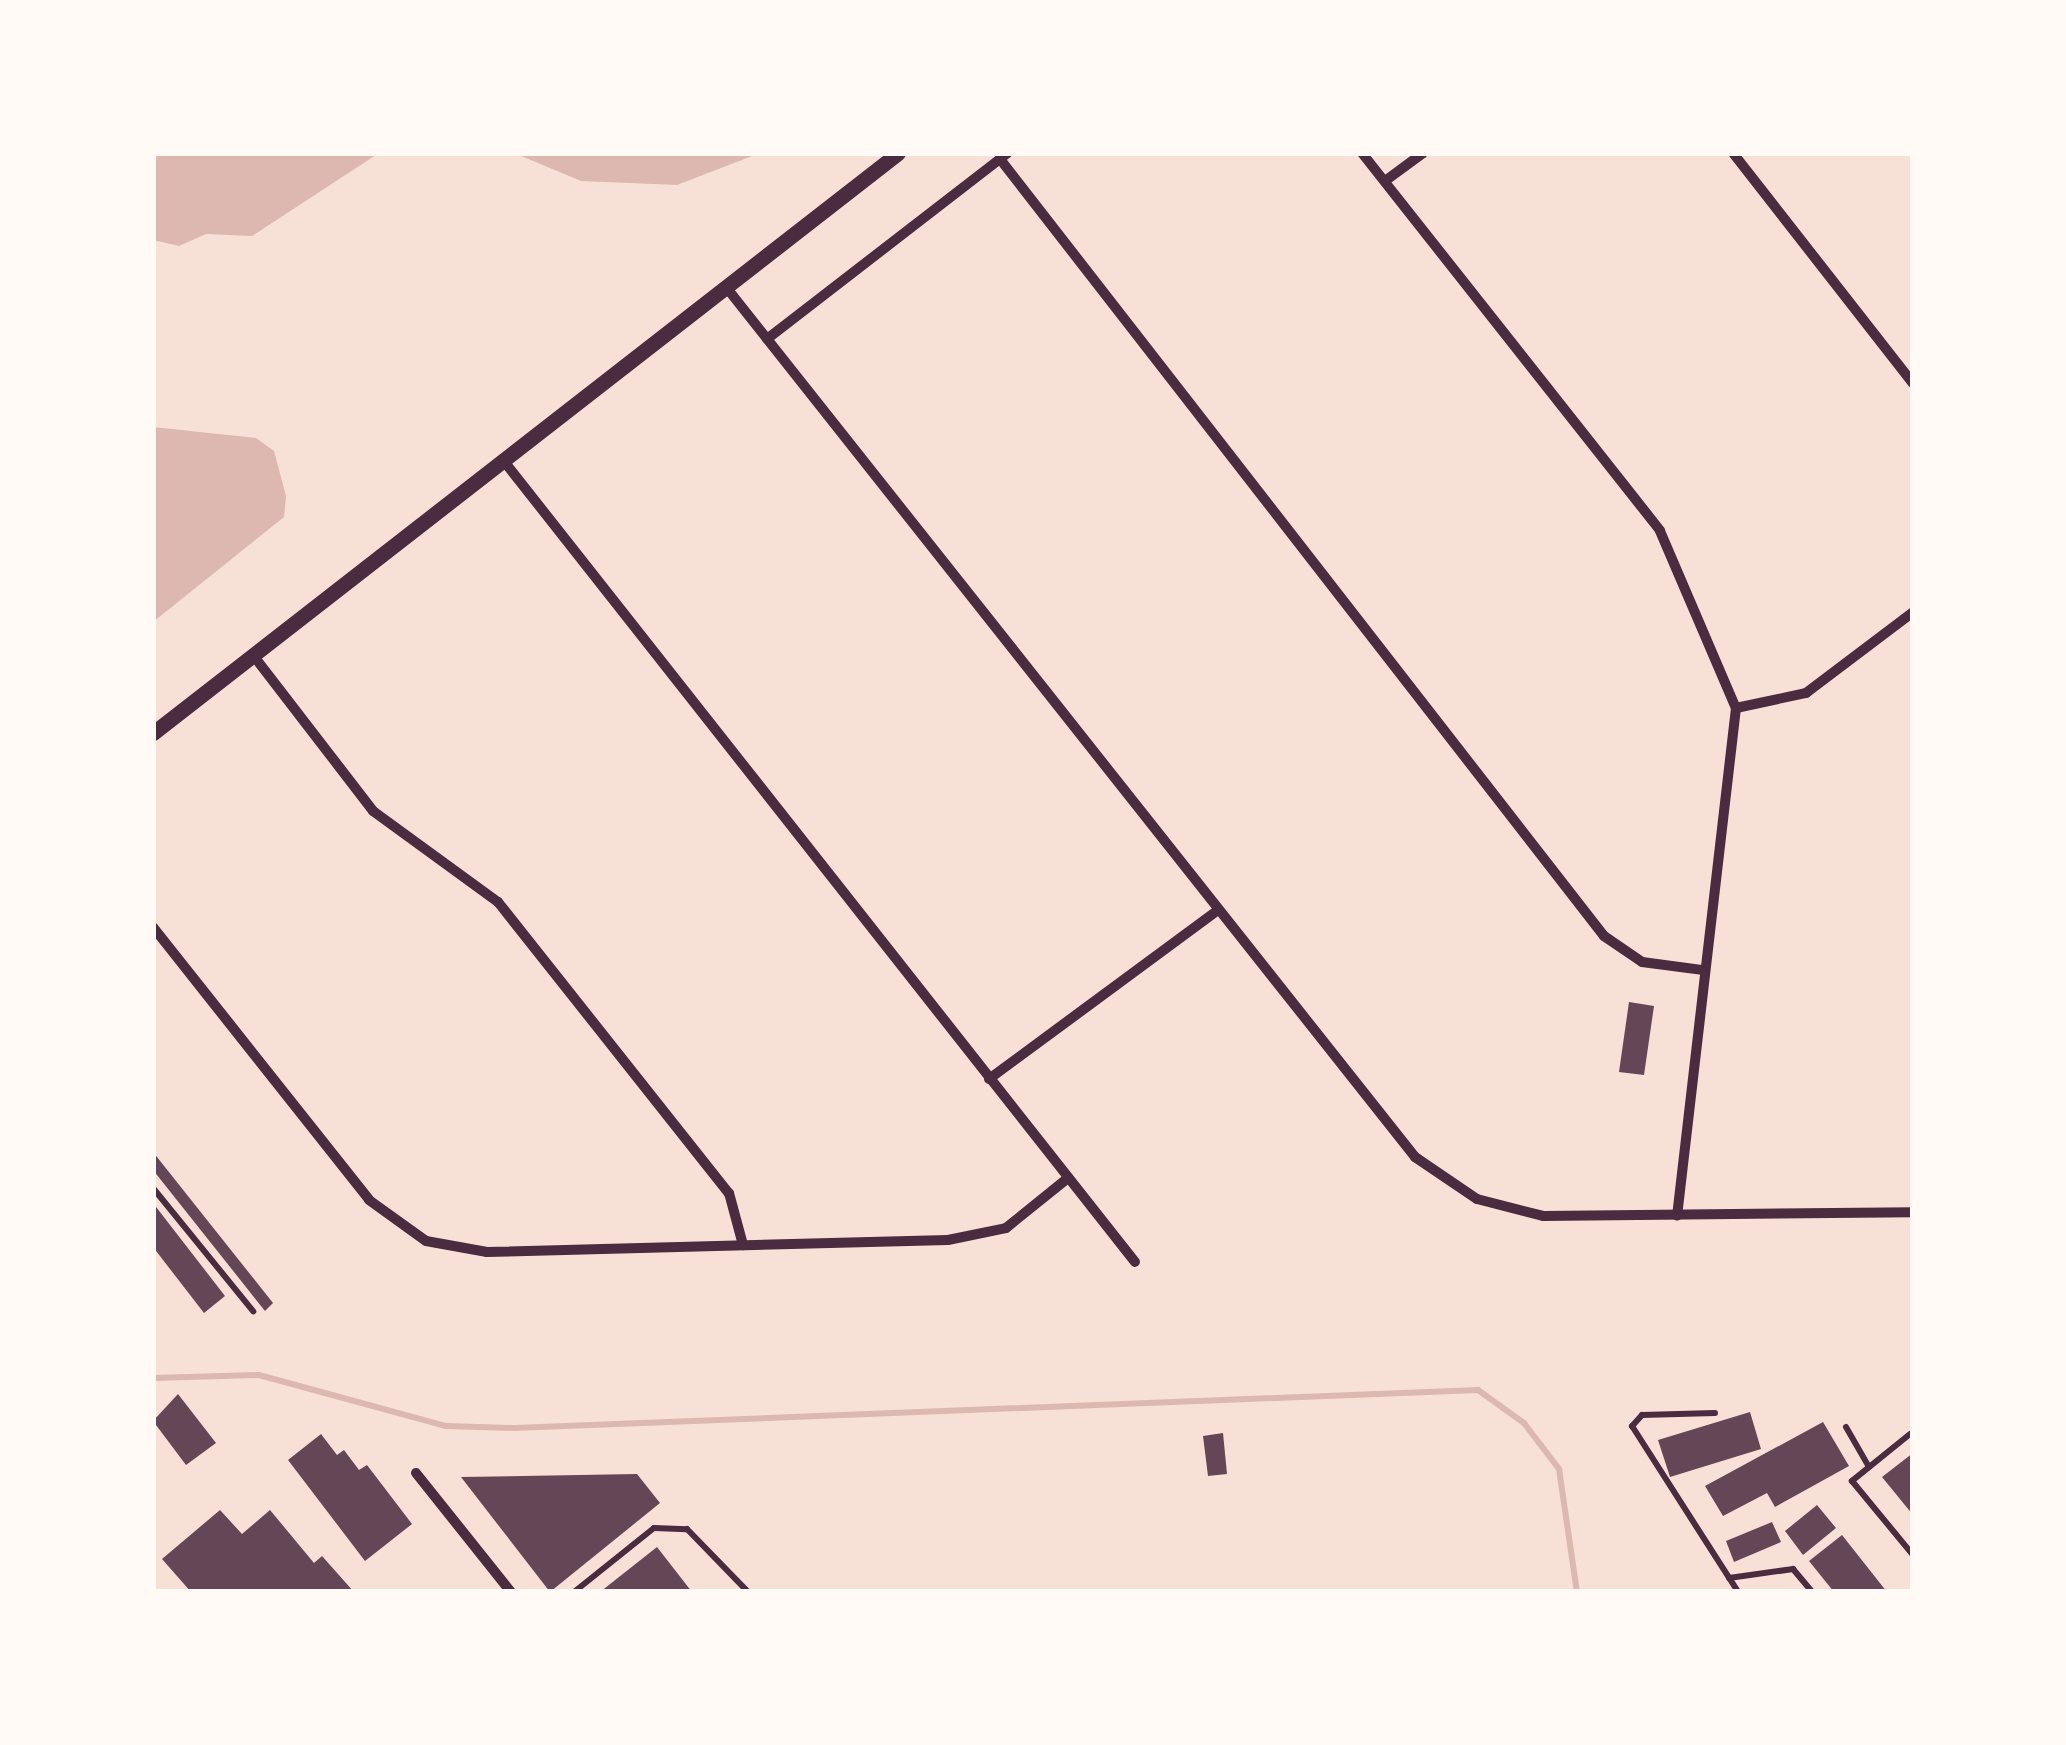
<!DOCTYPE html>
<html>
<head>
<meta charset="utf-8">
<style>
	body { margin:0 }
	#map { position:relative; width:2066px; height:1745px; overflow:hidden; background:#f7e1d7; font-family:"Asap Condensed",sans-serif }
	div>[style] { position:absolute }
	.water>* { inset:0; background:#dcb8b0 }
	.stream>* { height:6px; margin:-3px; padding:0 3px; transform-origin:3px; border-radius:3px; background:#dcb8b0 }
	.building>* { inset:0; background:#644757 }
	.service>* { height:6px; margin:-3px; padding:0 3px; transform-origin:3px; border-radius:3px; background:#4a2c40 }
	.minor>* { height:10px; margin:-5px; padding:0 5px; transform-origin:5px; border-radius:5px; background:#4a2c40 }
	.secondary>* { height:15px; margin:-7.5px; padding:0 7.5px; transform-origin:7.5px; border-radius:7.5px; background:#4a2c40 }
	span { translate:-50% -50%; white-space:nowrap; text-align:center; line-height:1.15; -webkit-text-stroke:9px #fffaf5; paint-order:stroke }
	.frame { position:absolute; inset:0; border:156px solid #fffaf5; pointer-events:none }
</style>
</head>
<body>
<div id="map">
	<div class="water">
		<i style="clip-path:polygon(153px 153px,379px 153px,252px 236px,206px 234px,179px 246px,153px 240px)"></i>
		<i style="clip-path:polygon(514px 153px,760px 153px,677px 185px,581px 181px)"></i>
		<i style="clip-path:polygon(153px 427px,256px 438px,274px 451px,286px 496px,284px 517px,153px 622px)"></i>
	</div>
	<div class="stream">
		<i style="left:153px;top:1378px;width:106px;rotate:-1.6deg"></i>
		<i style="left:259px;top:1375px;width:194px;rotate:15.3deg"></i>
		<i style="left:446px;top:1426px;width:68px;rotate:1.7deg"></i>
		<i style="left:514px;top:1428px;width:965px;rotate:-2.26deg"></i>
		<i style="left:1478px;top:1390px;width:57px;rotate:35.7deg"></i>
		<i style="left:1524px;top:1423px;width:58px;rotate:52.7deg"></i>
		<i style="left:1559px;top:1469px;width:124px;rotate:81.7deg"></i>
	</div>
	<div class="building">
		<i style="clip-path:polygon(1629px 1002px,1654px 1006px,1644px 1075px,1619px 1072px)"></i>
		<i style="clip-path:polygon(153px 1152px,273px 1303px,265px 1311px,153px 1170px)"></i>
		<i style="clip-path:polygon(153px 1203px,225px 1296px,204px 1313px,153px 1247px)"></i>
		<i style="clip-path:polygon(178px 1394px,216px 1443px,186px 1465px,153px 1421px)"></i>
		<i style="clip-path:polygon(1750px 1412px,1761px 1449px,1670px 1477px,1658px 1440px)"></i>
		<i style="clip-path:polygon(1823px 1422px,1849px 1466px,1775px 1507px,1767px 1493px,1723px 1516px,1705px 1486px)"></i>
		<i style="clip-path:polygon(1223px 1433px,1227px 1474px,1208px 1476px,1203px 1436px)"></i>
		<i style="clip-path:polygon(321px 1434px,337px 1455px,344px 1450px,359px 1470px,367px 1465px,412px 1524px,365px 1561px,288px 1460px)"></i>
		<i style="clip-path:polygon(1913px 1453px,1913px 1515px,1882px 1477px)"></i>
		<i style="clip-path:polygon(637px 1474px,660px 1503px,550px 1592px,461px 1477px)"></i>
		<i style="clip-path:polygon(1817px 1505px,1836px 1528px,1803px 1555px,1785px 1531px)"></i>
		<i style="clip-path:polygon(220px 1510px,242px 1534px,270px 1510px,314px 1563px,322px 1556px,354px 1592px,191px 1592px,162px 1559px)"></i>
		<i style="clip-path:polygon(1772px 1522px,1781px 1542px,1734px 1562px,1726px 1541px)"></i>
		<i style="clip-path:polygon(1842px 1535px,1887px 1592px,1834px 1592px,1809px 1561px)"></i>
		<i style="clip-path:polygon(657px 1547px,692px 1592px,600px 1592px)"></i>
	</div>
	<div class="service">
		<i style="left:153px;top:1188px;width:159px;rotate:50.9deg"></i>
		<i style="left:1715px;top:1413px;width:73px;rotate:178.4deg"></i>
		<i style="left:1642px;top:1415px;width:15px;rotate:132deg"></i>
		<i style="left:1632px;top:1426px;width:197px;rotate:57.4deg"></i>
		<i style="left:1846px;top:1427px;width:46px;rotate:60.1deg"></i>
		<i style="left:1910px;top:1434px;width:75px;rotate:141deg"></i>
		<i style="left:1852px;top:1481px;width:96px;rotate:50.5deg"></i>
		<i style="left:1729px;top:1578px;width:65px;rotate:-8deg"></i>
		<i style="left:1793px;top:1569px;width:30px;rotate:50deg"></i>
		<i style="left:574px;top:1592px;width:102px;rotate:-38.7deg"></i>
		<i style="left:654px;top:1528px;width:33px;rotate:2deg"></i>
		<i style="left:687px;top:1529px;width:88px;rotate:45.9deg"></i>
	</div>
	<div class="minor">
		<i style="left:1362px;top:153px;width:481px;rotate:51.7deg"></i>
		<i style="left:1660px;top:531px;width:193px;rotate:66.8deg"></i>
		<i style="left:1736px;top:708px;width:511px;rotate:96.62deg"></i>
		<i style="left:1733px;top:153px;width:292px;rotate:52deg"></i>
		<i style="left:1000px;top:159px;width:984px;rotate:52.14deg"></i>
		<i style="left:1604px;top:936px;width:46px;rotate:34.4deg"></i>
		<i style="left:1642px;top:962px;width:62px;rotate:7.5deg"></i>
		<i style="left:1385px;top:181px;width:47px;rotate:-36.4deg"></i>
		<i style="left:726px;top:287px;width:1110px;rotate:51.62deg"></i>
		<i style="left:1415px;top:1157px;width:75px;rotate:34.1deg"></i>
		<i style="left:1477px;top:1199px;width:68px;rotate:14.4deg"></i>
		<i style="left:1543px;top:1216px;width:370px;rotate:-0.6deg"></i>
		<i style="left:767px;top:339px;width:304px;rotate:-37.7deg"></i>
		<i style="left:503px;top:460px;width:1021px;rotate:51.76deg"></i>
		<i style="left:253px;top:655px;width:197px;rotate:52.4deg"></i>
		<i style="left:373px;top:811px;width:155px;rotate:36.1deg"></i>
		<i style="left:498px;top:902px;width:372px;rotate:51.6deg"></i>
		<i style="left:729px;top:1193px;width:54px;rotate:74.9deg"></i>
		<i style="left:1736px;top:708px;width:72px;rotate:-12.1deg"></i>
		<i style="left:1806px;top:693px;width:134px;rotate:-37.1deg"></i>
		<i style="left:153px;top:927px;width:348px;rotate:51.6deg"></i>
		<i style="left:369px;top:1200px;width:70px;rotate:35.7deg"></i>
		<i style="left:426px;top:1241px;width:62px;rotate:10.2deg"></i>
		<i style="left:487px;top:1252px;width:461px;rotate:-1.5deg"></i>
		<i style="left:948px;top:1240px;width:59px;rotate:-11.7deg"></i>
		<i style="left:1006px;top:1228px;width:80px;rotate:-38.9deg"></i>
		<i style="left:989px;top:1079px;width:280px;rotate:-36.4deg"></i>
		<i style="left:416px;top:1473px;width:152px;rotate:51.4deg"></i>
	</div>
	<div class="secondary">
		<i style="left:153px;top:733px;width:944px;rotate:-37.9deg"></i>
	</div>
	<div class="frame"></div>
</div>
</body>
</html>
